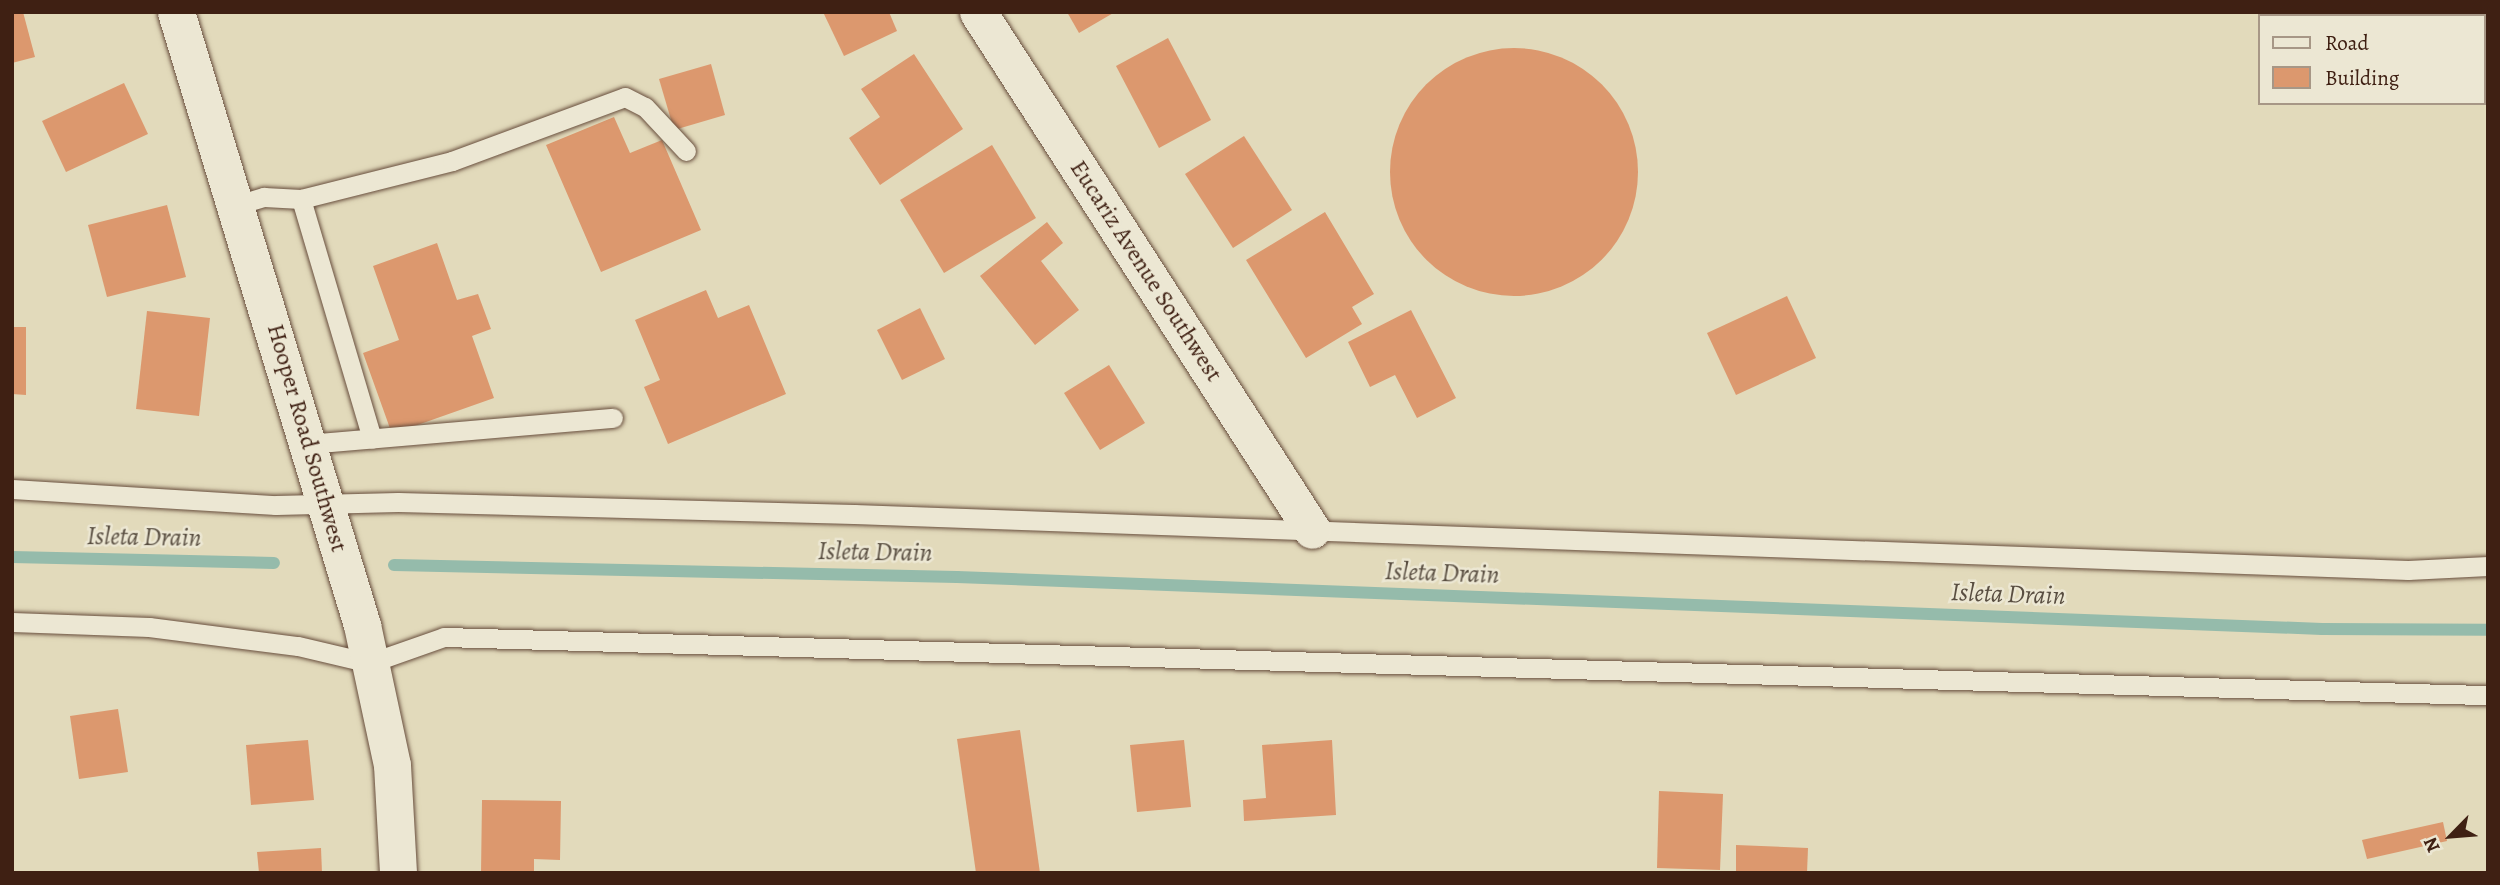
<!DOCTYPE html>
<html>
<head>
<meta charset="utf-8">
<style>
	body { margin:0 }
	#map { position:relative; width:2500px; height:885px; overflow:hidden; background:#e2dabb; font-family:Alegreya,serif }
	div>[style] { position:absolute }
	.stream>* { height:12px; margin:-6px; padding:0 6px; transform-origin:6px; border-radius:6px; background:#95bbab }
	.building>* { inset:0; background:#dc986e }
	.round { border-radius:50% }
	.roads { filter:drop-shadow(0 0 2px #684e3d) drop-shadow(0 0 2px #684e3d) }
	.service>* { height:19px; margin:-9.5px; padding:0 9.5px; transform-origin:9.5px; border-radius:9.5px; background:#ece7d3 }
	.minor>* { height:37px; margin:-18.5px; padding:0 18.5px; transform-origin:18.5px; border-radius:18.5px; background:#ece7d3 }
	span { translate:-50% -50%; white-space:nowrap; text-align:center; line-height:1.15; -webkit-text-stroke:5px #ece7d3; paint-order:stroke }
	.street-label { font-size:24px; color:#3f2013 }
	.water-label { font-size:26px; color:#594e41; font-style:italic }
	.frame { position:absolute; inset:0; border:14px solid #3f2013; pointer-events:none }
	.legend { position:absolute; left:2258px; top:14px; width:228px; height:91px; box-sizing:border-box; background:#ece7d3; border:2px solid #a79786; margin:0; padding:9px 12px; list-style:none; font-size:21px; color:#3f2013 }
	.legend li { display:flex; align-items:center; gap:14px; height:35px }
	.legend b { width:35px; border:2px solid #a79786 }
	.north { position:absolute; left:2416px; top:801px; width:70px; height:70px; -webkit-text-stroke:5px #ece7d3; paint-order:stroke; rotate:245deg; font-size:19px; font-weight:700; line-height:28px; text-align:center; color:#3f2013 }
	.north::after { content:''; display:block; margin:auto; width:24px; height:32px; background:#3f2013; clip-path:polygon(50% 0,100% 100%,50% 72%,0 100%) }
</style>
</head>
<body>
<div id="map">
	<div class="stream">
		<i style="left:12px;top:557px;width:262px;rotate:1.3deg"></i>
		<i style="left:394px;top:565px;width:563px;rotate:1.22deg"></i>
		<i style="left:957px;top:577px;width:1366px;rotate:2.18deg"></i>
		<i style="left:2322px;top:629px;width:166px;rotate:0.3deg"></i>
	</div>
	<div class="building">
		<i style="clip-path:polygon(12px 12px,23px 12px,35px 57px,12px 63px)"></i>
		<i style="clip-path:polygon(823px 12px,889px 12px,897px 31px,844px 56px)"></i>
		<i style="clip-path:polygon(1067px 12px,1115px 12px,1079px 33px)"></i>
		<i style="clip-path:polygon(1168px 38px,1211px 120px,1159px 148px,1116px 66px)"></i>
		<i class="round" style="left:1390px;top:48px;width:248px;height:248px"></i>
		<i style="clip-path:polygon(914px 54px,963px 129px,880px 185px,849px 138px,880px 117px,861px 89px)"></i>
		<i style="clip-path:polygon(711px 64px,725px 115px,674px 130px,659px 79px)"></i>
		<i style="clip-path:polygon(124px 83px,148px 134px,66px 172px,42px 121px)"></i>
		<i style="clip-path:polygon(614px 117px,630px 153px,662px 140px,701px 230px,601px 272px,546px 145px)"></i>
		<i style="clip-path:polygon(1244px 136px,1292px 210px,1233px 248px,1185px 174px)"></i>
		<i style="clip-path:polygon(992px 145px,1036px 218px,944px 273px,900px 200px)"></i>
		<i style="clip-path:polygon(167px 205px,186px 277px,107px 297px,88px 225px)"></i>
		<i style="clip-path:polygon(1325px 212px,1374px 294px,1352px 307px,1362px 324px,1306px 358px,1246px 260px)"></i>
		<i style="clip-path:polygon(1047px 222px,1063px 243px,1041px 261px,1079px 310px,1035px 345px,980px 276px)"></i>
		<i style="clip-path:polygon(437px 243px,457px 300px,478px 294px,491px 329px,472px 336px,494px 398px,392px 434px,363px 353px,399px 340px,373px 266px)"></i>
		<i style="clip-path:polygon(706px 290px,718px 318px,749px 305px,786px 394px,668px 444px,644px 387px,660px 380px,635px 320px)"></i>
		<i style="clip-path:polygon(1787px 296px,1816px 358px,1736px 395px,1707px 333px)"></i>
		<i style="clip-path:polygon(920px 308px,945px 359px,902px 380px,877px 330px)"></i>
		<i style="clip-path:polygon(1411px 310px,1456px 398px,1417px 418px,1395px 375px,1370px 387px,1348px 342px)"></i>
		<i style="clip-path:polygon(147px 311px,210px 318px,199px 416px,136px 409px)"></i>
		<i style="clip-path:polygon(12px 327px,26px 327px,26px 395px,12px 394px)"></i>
		<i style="clip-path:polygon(1109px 365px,1145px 423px,1100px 450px,1064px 393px)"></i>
		<i style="clip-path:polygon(118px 709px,128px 772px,79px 779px,70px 716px)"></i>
		<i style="clip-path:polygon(1020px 730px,1040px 873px,976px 873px,957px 739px)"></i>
		<i style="clip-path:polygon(308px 740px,314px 800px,251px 805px,246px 745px)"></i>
		<i style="clip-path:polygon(1184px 740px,1191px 807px,1137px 812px,1130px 745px)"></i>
		<i style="clip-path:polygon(1332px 740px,1336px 815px,1244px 821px,1243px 800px,1266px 798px,1262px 745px)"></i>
		<i style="clip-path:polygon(1659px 791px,1723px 794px,1720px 870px,1657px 868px)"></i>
		<i style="clip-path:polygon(482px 800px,561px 801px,560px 860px,534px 859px,534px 873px,481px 873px)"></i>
		<i style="clip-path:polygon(2443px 822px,2447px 841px,2367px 859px,2362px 840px)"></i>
		<i style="clip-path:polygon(1736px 845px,1808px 848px,1807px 873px,1736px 873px)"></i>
		<i style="clip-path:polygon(321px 848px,322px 873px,259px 873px,257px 852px)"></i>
	</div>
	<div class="roads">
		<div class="service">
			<i style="left:301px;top:199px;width:250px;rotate:73.5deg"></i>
			<i style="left:237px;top:205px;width:28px;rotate:-17deg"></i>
			<i style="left:264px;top:197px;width:37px;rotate:3deg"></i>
			<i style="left:301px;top:199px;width:156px;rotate:-14.1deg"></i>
			<i style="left:452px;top:161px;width:184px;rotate:-20.3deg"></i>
			<i style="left:625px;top:97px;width:22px;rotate:27deg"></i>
			<i style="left:645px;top:107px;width:60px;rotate:47deg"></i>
			<i style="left:308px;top:444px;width:306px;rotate:-4.9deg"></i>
			<i style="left:12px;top:489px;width:264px;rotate:3.5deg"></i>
			<i style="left:276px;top:505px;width:122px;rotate:-1.4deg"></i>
			<i style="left:398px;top:502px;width:456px;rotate:1.5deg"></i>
			<i style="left:854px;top:514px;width:1555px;rotate:2.06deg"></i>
			<i style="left:2408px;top:570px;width:80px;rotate:-2.9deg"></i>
			<i style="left:12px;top:622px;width:137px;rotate:2.1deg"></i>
			<i style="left:149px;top:627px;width:150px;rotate:7.3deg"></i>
			<i style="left:298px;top:646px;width:74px;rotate:13.3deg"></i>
			<i style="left:370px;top:663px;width:78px;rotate:-19.4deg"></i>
			<i style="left:444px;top:637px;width:2045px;rotate:1.63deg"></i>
		</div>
		<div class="minor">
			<i style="left:176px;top:12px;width:641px;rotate:73.12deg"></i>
			<i style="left:362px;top:625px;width:143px;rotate:77.9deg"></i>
			<i style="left:392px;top:765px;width:108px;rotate:86.8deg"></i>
			<i style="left:978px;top:12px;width:616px;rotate:57.19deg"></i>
		</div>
	</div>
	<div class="street-label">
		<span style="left:1146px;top:271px;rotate:57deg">Eucariz Avenue Southwest</span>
		<span style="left:307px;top:438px;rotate:74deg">Hooper Road Southwest</span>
	</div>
	<div class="water-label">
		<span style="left:144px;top:537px;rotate:1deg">Isleta Drain</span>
		<span style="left:875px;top:552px;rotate:1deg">Isleta Drain</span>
		<span style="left:1442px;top:573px;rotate:2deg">Isleta Drain</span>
		<span style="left:2008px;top:594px;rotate:2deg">Isleta Drain</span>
	</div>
	<div class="frame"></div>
	<ul class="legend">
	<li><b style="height:9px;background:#ece7d3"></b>Road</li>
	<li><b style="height:19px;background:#dc986e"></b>Building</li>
	</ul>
	<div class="north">N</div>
</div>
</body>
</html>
